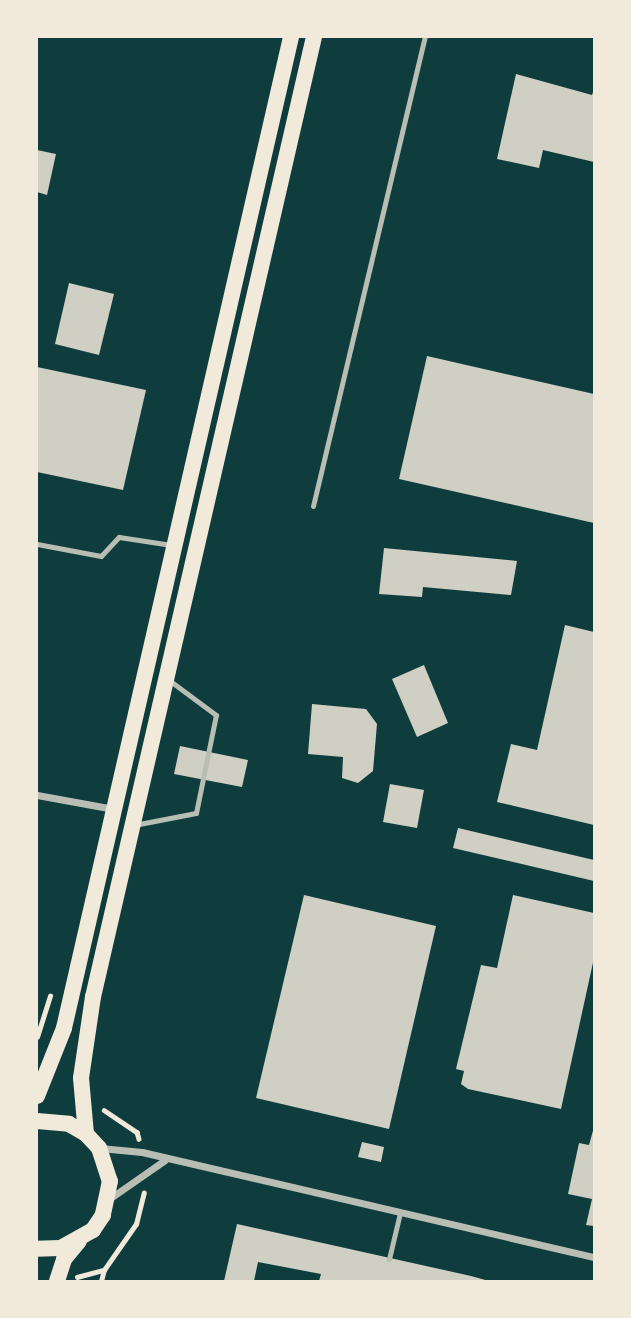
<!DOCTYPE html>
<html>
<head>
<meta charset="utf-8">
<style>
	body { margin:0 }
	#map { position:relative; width:631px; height:1318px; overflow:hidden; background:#0f3d3e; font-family:"Titillium Web",sans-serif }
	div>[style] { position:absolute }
	.building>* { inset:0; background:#cfcfc3 }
	.path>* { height:4.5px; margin:-2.25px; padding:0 2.25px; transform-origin:2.25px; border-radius:2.25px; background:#f1e9da }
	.service>* { height:5px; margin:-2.5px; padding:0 2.5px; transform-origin:2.5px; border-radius:2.5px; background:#b8beb3 }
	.minor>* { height:7px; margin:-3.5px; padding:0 3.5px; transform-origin:3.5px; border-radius:3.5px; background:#b8beb3 }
	.primary>* { height:16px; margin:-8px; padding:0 8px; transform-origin:8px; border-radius:8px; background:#f1e9da }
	span { translate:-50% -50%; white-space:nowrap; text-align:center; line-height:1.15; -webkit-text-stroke:6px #f1e9da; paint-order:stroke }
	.frame { position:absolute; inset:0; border:38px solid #f1e9da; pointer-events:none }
</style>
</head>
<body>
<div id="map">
	<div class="building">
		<i style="clip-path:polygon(516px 74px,592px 95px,594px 89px,594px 162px,543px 150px,539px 168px,497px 159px)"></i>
		<i style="clip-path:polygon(37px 150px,56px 154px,47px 195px,37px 192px)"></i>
		<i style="clip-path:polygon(69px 283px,114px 294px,99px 355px,55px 344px)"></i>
		<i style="clip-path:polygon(427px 356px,594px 394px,594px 523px,399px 479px)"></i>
		<i style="clip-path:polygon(37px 367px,146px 390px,123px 490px,37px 472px)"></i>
		<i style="clip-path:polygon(384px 548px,517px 561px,511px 595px,423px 587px,422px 597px,379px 594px)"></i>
		<i style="clip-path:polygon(565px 625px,594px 632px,594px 825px,497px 802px,511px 744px,537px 750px)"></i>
		<i style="clip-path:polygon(424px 665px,448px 723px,417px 737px,392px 679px)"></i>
		<i style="clip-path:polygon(312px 704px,366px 709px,377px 724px,373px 771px,358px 783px,342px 778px,343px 757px,308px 754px)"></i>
		<i style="clip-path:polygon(180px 746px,248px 760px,242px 787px,174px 774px)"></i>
		<i style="clip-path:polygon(390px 784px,424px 790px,417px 828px,383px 822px)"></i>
		<i style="clip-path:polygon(458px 828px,594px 860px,594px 881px,453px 848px)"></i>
		<i style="clip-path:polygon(304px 895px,436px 926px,389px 1129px,256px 1098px)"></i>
		<i style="clip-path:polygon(513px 895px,594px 913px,594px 958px,561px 1109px,468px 1089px,461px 1084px,464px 1071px,456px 1069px,481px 965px,497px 968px)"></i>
		<i style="clip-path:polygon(594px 1127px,594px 1226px,586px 1225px,592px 1199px,568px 1194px,579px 1143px,589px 1145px)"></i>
		<i style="clip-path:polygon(362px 1142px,384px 1147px,381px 1162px,358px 1157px)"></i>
		<i style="clip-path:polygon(237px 1224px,471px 1276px,489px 1281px,319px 1281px,321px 1274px,258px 1262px,254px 1281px,224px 1281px)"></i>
	</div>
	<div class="path">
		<i style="left:37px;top:1037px;width:43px;rotate:-72.4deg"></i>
		<i style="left:104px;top:1110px;width:40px;rotate:34deg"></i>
		<i style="left:137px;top:1132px;width:7px;rotate:74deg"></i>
		<i style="left:77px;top:1277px;width:28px;rotate:-15deg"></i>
		<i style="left:101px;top:1281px;width:11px;rotate:-75deg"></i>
		<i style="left:104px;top:1270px;width:56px;rotate:-55.2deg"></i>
		<i style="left:136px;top:1224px;width:32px;rotate:-76deg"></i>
	</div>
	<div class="service">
		<i style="left:313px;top:506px;width:482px;rotate:-76.6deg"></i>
		<i style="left:37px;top:544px;width:65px;rotate:10.6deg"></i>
		<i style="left:101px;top:556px;width:26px;rotate:-47deg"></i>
		<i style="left:119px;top:537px;width:53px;rotate:8.7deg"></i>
		<i style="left:134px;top:825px;width:63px;rotate:-11deg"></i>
		<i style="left:196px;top:813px;width:100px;rotate:-78.5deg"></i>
		<i style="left:216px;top:715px;width:57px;rotate:-143.5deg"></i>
		<i style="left:389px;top:1259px;width:47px;rotate:-76.6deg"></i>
	</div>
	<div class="minor">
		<i style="left:37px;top:795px;width:78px;rotate:10.3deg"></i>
		<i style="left:100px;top:1148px;width:42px;rotate:5.4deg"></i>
		<i style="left:142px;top:1152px;width:464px;rotate:13.1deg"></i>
		<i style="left:109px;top:1199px;width:68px;rotate:-34.9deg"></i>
	</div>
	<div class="primary">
		<i style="left:37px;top:1096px;width:73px;rotate:-68.3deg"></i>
		<i style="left:64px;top:1028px;width:1017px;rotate:-77.1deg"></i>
		<i style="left:37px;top:1121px;width:32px;rotate:5deg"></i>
		<i style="left:69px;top:1124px;width:20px;rotate:30deg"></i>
		<i style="left:86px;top:1134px;width:19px;rotate:47deg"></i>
		<i style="left:99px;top:1148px;width:35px;rotate:72deg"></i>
		<i style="left:110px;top:1181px;width:35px;rotate:102deg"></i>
		<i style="left:103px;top:1215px;width:18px;rotate:124deg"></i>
		<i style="left:93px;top:1230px;width:38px;rotate:151deg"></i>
		<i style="left:60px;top:1248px;width:23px;rotate:178deg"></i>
		<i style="left:86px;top:1134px;width:56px;rotate:-95.1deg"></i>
		<i style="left:81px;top:1078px;width:82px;rotate:-81.6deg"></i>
		<i style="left:93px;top:997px;width:985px;rotate:-77.04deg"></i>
		<i style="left:57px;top:1281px;width:23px;rotate:-72deg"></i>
		<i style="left:64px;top:1259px;width:23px;rotate:-50deg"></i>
	</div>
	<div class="frame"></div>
</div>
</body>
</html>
